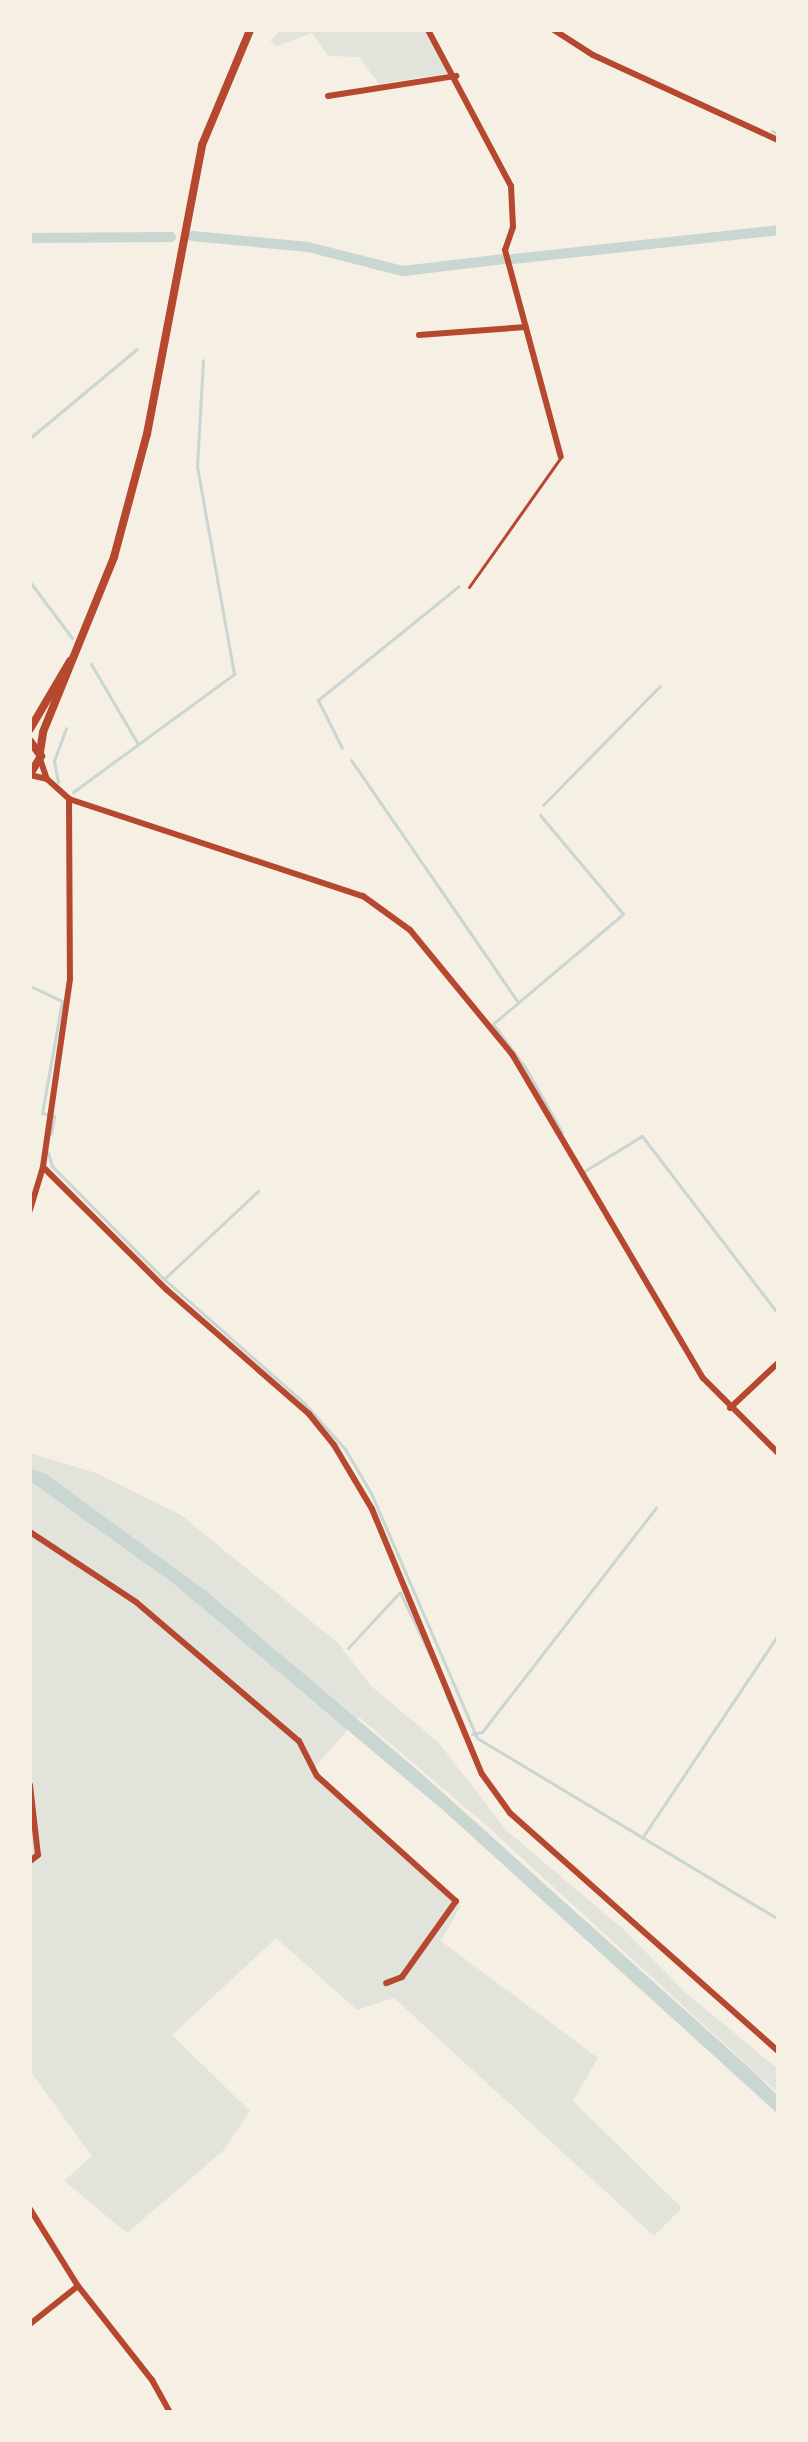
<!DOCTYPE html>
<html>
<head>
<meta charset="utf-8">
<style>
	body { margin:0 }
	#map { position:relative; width:808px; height:2442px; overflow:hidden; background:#f6efe4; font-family:"DM Sans",sans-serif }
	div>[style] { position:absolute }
	.green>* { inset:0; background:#e2e4dc }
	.water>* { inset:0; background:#c9d6d2 }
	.stream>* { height:3px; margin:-1.5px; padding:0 1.5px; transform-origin:1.5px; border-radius:1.5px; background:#c9d6d2 }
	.canal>* { height:10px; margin:-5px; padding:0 5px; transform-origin:5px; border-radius:5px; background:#c9d6d2 }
	.service>* { height:3px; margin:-1.5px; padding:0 1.5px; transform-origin:1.5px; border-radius:1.5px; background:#b5482f }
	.minor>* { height:6px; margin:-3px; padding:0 3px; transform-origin:3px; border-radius:3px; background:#b5482f }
	.secondary>* { height:8px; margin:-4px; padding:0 4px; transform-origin:4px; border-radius:4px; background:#b5482f }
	span { translate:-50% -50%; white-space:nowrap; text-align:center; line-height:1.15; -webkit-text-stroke:8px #f6efe4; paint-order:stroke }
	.frame { position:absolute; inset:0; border:32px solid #f6efe4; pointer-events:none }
</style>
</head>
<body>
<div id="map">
	<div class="green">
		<i style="clip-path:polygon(280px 30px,424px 30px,450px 73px,379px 84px,359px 57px,328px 56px,312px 33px,277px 46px,270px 41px)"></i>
		<i style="clip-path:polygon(30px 1453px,96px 1473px,181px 1515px,338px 1643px,371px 1686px,439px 1743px,506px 1830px,623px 1929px,686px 1993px,778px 2069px,778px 2093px,486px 1825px,359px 1717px,313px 1769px,461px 1906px,441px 1941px,598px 2058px,573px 2101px,682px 2208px,654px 2236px,394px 1998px,357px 2010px,276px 1938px,172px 2035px,250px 2111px,224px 2150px,127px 2233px,64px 2181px,92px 2156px,30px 2071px)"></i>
	</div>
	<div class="water">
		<i style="clip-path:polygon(30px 1468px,46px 1474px,206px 1591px,422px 1774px,755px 2073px,778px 2096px,778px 2114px,444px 1811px,173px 1583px,30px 1481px)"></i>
	</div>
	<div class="stream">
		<i style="left:772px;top:131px;width:7px;rotate:27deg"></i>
		<i style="left:30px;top:438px;width:139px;rotate:-39.8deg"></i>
		<i style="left:30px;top:582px;width:70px;rotate:53.1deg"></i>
		<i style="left:91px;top:664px;width:93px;rotate:59.6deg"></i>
		<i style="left:342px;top:748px;width:54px;rotate:-116.6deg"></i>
		<i style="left:318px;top:700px;width:181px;rotate:-39deg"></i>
		<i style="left:351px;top:760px;width:294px;rotate:55.4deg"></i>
		<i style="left:58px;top:782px;width:21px;rotate:-101deg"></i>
		<i style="left:54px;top:761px;width:35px;rotate:-70deg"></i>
		<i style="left:73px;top:792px;width:200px;rotate:-36.2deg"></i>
		<i style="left:234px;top:674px;width:210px;rotate:-100.1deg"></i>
		<i style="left:197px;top:467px;width:107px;rotate:-86.8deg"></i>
		<i style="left:543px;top:805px;width:167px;rotate:-45.5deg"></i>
		<i style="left:540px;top:815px;width:129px;rotate:50deg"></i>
		<i style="left:623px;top:914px;width:170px;rotate:139.8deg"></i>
		<i style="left:493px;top:1024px;width:54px;rotate:53.3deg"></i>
		<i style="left:525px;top:1067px;width:75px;rotate:60.4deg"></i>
		<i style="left:30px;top:986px;width:35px;rotate:25deg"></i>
		<i style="left:62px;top:1001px;width:114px;rotate:100.1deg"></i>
		<i style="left:42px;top:1113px;width:12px;rotate:14deg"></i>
		<i style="left:54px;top:1116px;width:18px;rotate:99deg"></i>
		<i style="left:48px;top:1153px;width:14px;rotate:73deg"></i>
		<i style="left:52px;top:1166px;width:159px;rotate:45.3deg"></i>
		<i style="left:164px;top:1279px;width:187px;rotate:41.5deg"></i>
		<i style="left:304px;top:1403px;width:62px;rotate:48.3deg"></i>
		<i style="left:345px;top:1449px;width:51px;rotate:59.4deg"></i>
		<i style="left:371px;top:1493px;width:267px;rotate:66.6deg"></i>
		<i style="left:477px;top:1738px;width:351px;rotate:31deg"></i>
		<i style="left:583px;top:1172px;width:69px;rotate:-31.4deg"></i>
		<i style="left:642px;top:1136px;width:224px;rotate:52.6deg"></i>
		<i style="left:164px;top:1279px;width:129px;rotate:-43.1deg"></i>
		<i style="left:348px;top:1648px;width:76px;rotate:-47.1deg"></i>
		<i style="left:400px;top:1592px;width:68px;rotate:64.6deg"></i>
		<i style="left:446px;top:1694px;width:45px;rotate:66.3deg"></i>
		<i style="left:472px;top:1734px;width:10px;rotate:-11deg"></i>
		<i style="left:482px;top:1732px;width:284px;rotate:-52.2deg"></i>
		<i style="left:642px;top:1838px;width:244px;rotate:-56.2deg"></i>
	</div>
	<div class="canal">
		<i style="left:192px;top:236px;width:117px;rotate:5.4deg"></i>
		<i style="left:308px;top:247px;width:98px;rotate:14.2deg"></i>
		<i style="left:403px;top:271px;width:102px;rotate:-6.8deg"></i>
		<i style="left:30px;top:238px;width:141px;rotate:-0.4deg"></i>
		<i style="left:513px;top:259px;width:267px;rotate:-6.2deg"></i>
	</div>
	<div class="service">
		<i style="left:469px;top:587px;width:159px;rotate:-54.7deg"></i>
	</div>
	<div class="minor">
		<i style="left:428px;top:30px;width:177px;rotate:62deg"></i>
		<i style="left:511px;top:186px;width:41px;rotate:87.2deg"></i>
		<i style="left:513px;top:227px;width:24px;rotate:109deg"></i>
		<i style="left:505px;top:250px;width:214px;rotate:74.9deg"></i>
		<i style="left:554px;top:30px;width:46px;rotate:32.7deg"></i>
		<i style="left:593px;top:55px;width:204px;rotate:24.7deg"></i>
		<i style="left:328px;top:96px;width:130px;rotate:-8.9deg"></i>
		<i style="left:419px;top:335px;width:107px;rotate:-4.3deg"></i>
		<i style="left:40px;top:759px;width:21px;rotate:71deg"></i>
		<i style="left:30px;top:775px;width:17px;rotate:13deg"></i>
		<i style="left:47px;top:779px;width:30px;rotate:42deg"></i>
		<i style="left:69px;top:799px;width:180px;rotate:89.7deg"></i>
		<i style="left:70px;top:979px;width:190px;rotate:98.2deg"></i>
		<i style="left:43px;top:1167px;width:175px;rotate:44.8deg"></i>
		<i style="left:167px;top:1290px;width:189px;rotate:41.1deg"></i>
		<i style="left:309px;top:1414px;width:40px;rotate:51deg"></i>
		<i style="left:334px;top:1445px;width:74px;rotate:59.3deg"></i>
		<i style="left:372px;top:1509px;width:287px;rotate:67.5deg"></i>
		<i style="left:482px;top:1774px;width:48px;rotate:54.3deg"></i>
		<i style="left:510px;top:1813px;width:358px;rotate:41.6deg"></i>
		<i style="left:69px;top:799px;width:310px;rotate:18.3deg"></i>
		<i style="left:363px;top:896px;width:58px;rotate:35.9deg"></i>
		<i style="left:410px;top:930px;width:161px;rotate:50.6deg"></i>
		<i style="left:512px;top:1054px;width:376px;rotate:59.5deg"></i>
		<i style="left:703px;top:1378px;width:106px;rotate:45deg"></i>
		<i style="left:30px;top:1210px;width:45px;rotate:-73.2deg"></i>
		<i style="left:730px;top:1408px;width:66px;rotate:-43.2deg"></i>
		<i style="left:30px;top:1532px;width:127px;rotate:33.4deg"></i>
		<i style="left:136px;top:1602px;width:214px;rotate:40.5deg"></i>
		<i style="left:299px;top:1741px;width:39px;rotate:63deg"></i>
		<i style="left:317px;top:1776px;width:187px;rotate:42deg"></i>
		<i style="left:456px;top:1901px;width:93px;rotate:125.4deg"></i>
		<i style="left:402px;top:1977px;width:17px;rotate:159deg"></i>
		<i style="left:30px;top:1785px;width:70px;rotate:83.5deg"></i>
		<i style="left:38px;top:1855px;width:10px;rotate:143deg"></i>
		<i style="left:30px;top:2209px;width:91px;rotate:58.1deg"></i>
		<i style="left:78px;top:2286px;width:120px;rotate:51.8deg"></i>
		<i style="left:152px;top:2380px;width:37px;rotate:61deg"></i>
		<i style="left:30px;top:2324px;width:61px;rotate:-38.4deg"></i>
	</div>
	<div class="secondary">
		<i style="left:30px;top:729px;width:79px;rotate:-59.5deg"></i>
		<i style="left:30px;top:741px;width:19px;rotate:54deg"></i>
		<i style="left:41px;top:756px;width:21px;rotate:121deg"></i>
		<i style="left:40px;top:752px;width:20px;rotate:-81deg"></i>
		<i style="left:43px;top:732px;width:189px;rotate:-67.9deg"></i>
		<i style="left:114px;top:557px;width:127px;rotate:-75deg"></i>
		<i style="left:147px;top:434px;width:294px;rotate:-79.2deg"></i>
		<i style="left:202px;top:145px;width:125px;rotate:-67.3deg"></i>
	</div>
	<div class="frame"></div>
</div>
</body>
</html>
